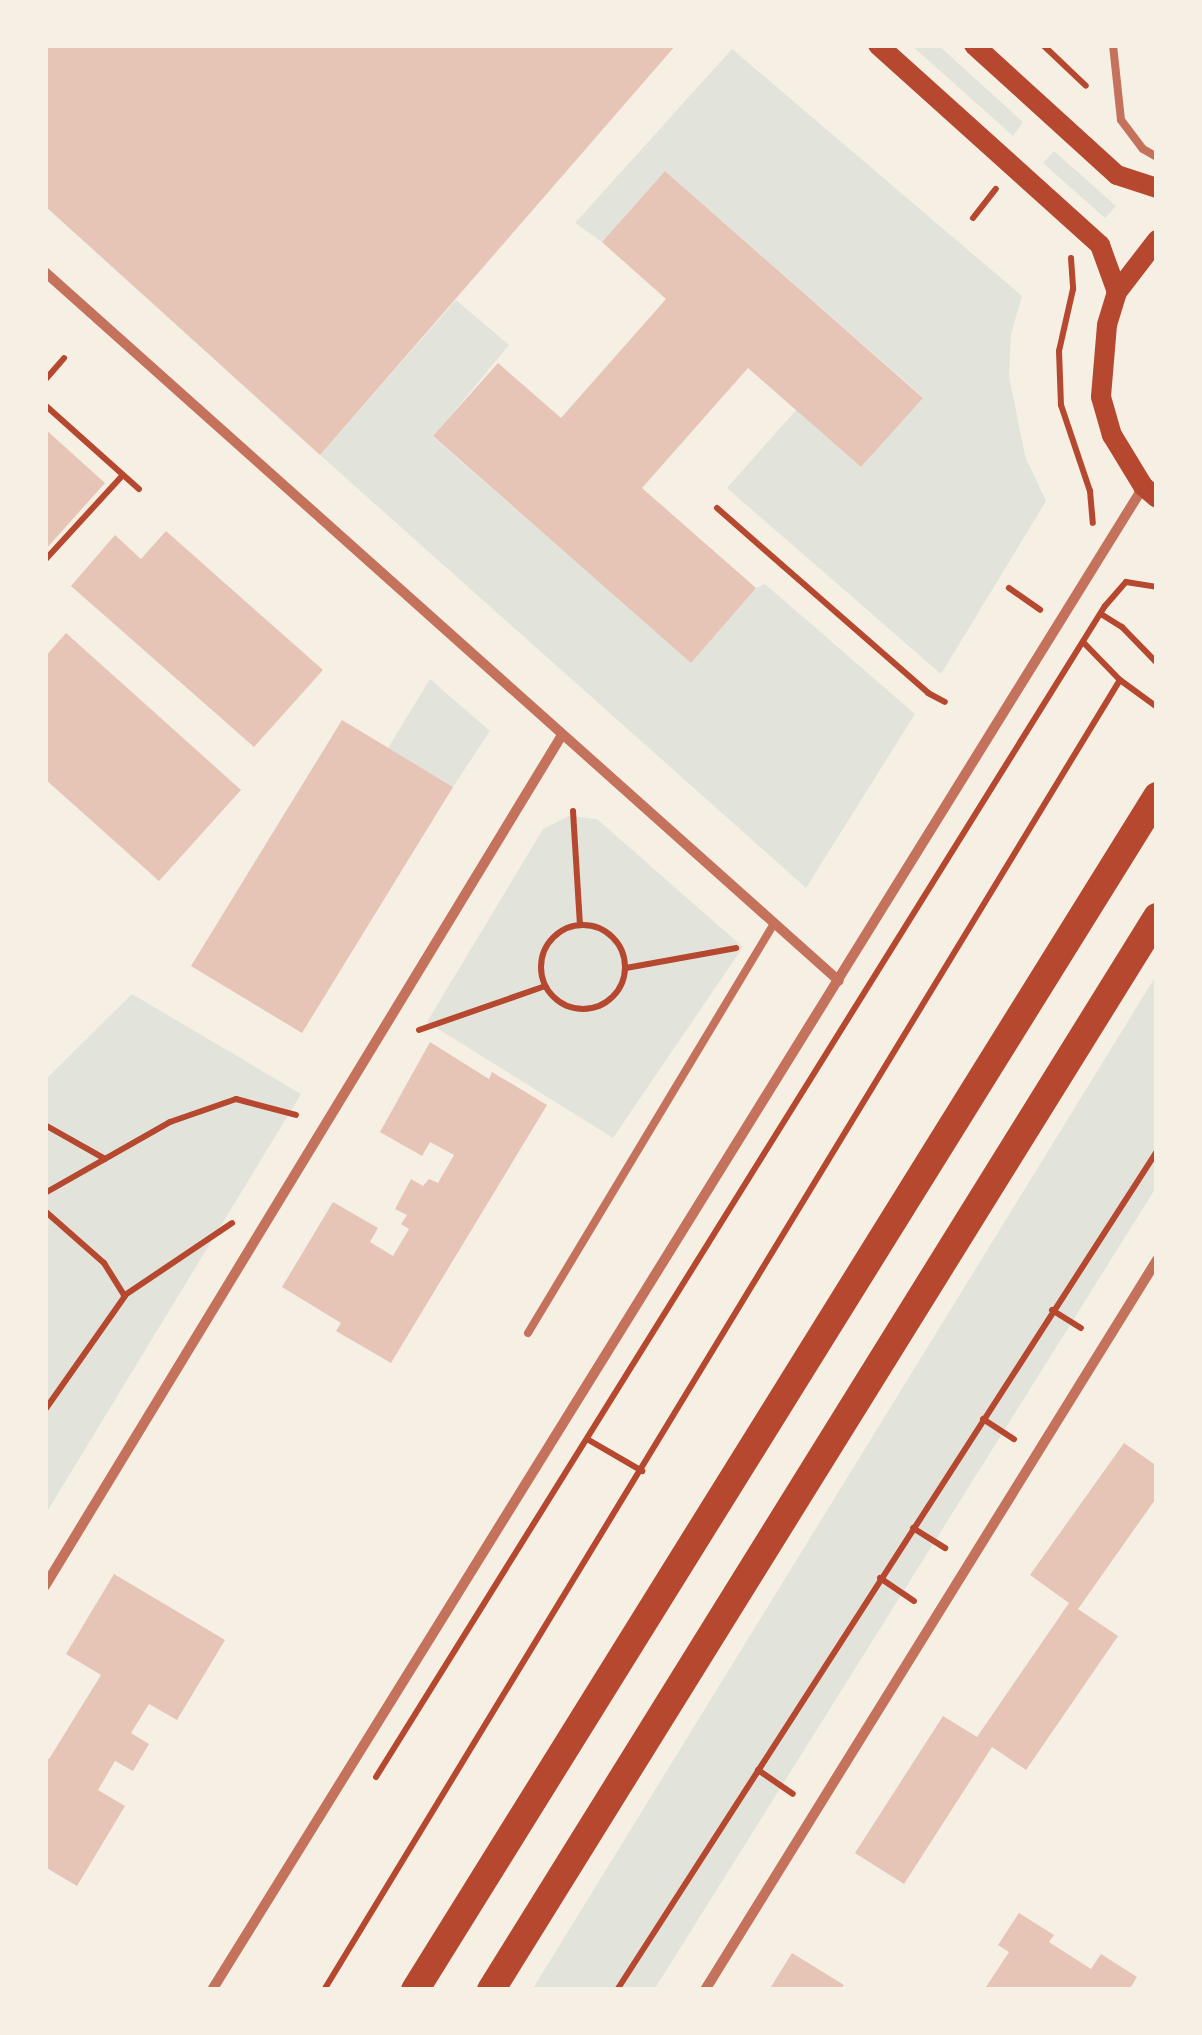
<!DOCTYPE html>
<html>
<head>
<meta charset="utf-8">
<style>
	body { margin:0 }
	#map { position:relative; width:1202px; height:2035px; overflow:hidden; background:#f6efe4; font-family:"Varela Round",sans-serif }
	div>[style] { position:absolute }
	.green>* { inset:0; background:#e2e4dc }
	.building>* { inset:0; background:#e6c5b7 }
	.path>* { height:6px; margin:-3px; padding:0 3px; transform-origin:3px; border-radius:3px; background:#b5482f }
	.path>.ring { margin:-3px; padding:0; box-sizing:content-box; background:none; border:6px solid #b5482f; border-radius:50% }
	.service>* { height:8px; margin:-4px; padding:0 4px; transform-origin:4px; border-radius:4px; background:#c5725c }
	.minor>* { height:10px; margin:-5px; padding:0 5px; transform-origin:5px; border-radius:5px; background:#c5725c }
	.secondary>* { height:20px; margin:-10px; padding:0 10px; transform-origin:10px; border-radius:10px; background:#b5482f }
	.trunk>* { height:28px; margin:-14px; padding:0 14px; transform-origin:14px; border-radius:14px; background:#b5482f }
	span { translate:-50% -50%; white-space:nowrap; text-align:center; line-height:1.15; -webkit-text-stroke:9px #f6efe4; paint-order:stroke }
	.frame { position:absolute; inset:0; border:48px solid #f6efe4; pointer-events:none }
</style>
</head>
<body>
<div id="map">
	<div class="green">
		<i style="clip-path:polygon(911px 45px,938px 45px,1023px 122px,1013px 136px)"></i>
		<i style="clip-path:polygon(732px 49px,1022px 296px,1011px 334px,1009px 376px,1025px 456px,1046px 501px,941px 674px,727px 488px,796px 410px,861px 467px,923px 397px,665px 171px,602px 242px,575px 223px)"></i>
		<i style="clip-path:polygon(1054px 151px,1116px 206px,1105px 218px,1043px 163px)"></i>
		<i style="clip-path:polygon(456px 300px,509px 345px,433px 437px,691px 662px,756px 588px,765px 584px,915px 714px,806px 888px,320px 455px)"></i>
		<i style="clip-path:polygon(430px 679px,490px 731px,453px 787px,388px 748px)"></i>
		<i style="clip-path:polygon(569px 816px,597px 819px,743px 947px,613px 1138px,427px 1022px,543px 829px)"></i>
		<i style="clip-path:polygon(1157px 974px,1157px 1186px,654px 1990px,532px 1990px)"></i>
		<i style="clip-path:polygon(132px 994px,301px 1094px,45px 1515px,45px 1080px)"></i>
	</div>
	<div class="building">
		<i style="clip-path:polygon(45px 45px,676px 45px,320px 455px,45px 206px)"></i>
		<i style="clip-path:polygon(665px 171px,923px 398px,861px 467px,748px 368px,642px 488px,756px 588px,691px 663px,433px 436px,498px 363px,561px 418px,666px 299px,602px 242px)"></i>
		<i style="clip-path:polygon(45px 429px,105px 483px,45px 550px)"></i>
		<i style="clip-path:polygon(166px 531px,323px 670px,254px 747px,71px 586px,115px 535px,141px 559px)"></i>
		<i style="clip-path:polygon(66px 633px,241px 790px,159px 881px,45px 779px,45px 657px)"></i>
		<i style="clip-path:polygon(342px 720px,453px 787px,302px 1033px,191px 966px)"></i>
		<i style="clip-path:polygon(430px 1042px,489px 1079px,492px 1072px,547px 1105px,391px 1363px,336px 1331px,341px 1323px,282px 1287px,333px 1202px,378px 1228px,370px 1242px,393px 1256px,409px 1229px,401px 1224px,407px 1215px,395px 1209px,411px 1179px,423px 1186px,429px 1179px,438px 1183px,454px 1155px,430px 1142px,422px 1156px,380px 1132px)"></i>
		<i style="clip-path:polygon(1124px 1443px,1157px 1466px,1157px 1497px,1078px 1609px,1118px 1636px,1026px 1770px,992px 1747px,904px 1884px,855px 1853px,943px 1716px,977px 1737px,1069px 1603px,1030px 1575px)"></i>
		<i style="clip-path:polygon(114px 1574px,225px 1640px,177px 1720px,149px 1704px,131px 1733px,149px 1744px,133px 1771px,115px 1761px,98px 1790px,125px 1806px,77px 1886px,45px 1867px,45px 1757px,49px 1759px,101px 1675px,66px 1654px)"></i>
		<i style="clip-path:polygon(1019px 1913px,1054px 1935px,1049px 1942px,1091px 1969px,1101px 1954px,1137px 1977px,1129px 1990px,984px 1990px,1009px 1952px,998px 1945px)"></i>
		<i style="clip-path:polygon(792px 1953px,844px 1985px,840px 1990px,769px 1990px)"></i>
	</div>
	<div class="path">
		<i style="left:1043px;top:45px;width:59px;rotate:43.6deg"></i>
		<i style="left:973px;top:218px;width:37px;rotate:-52deg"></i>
		<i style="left:1071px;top:258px;width:31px;rotate:86deg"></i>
		<i style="left:1073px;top:289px;width:64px;rotate:102.7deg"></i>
		<i style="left:1059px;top:351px;width:54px;rotate:87.9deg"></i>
		<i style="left:1061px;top:405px;width:91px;rotate:71.4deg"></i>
		<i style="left:1090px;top:491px;width:32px;rotate:85deg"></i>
		<i style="left:45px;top:380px;width:29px;rotate:-49deg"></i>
		<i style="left:45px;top:405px;width:126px;rotate:41.8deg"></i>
		<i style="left:717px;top:508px;width:281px;rotate:41.2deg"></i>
		<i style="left:928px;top:693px;width:19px;rotate:28deg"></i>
		<i style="left:45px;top:560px;width:115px;rotate:-47.5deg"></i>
		<i style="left:1009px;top:588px;width:38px;rotate:35deg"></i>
		<i style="left:1101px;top:614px;width:25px;rotate:32deg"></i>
		<i style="left:1122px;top:627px;width:50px;rotate:45.8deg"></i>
		<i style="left:1083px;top:642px;width:53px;rotate:45.8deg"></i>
		<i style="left:1120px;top:680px;width:46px;rotate:36.1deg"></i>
		<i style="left:573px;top:811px;width:114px;rotate:86.5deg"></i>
		<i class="ring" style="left:541px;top:925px;width:78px;height:78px"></i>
		<i style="left:626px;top:968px;width:112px;rotate:-10.3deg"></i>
		<i style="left:419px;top:1030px;width:133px;rotate:-19.2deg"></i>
		<i style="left:45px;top:1125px;width:69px;rotate:29.5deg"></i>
		<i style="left:45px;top:1193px;width:144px;rotate:-29.6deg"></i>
		<i style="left:170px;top:1122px;width:70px;rotate:-19.2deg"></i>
		<i style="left:236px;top:1099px;width:62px;rotate:14.9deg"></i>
		<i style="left:45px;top:1211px;width:79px;rotate:41.4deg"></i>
		<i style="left:104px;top:1263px;width:39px;rotate:58deg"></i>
		<i style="left:125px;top:1296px;width:139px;rotate:125.1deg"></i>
		<i style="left:125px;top:1295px;width:129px;rotate:-33.9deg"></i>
		<i style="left:1052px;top:1310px;width:34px;rotate:32deg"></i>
		<i style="left:983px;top:1419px;width:37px;rotate:33deg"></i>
		<i style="left:587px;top:1439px;width:64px;rotate:30.2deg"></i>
		<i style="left:913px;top:1528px;width:38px;rotate:32deg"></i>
		<i style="left:880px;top:1578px;width:41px;rotate:34.1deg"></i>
		<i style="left:758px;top:1770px;width:42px;rotate:34.4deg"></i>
		<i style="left:376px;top:1777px;width:1379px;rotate:-58.1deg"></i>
		<i style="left:1105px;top:606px;width:32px;rotate:-49deg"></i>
		<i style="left:1126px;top:582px;width:31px;rotate:9deg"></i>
		<i style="left:324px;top:1990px;width:1533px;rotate:-58.72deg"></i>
		<i style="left:617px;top:1990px;width:998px;rotate:-57.23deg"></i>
	</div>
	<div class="service">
		<i style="left:1113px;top:45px;width:75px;rotate:83.9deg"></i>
		<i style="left:1121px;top:120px;width:36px;rotate:53deg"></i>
		<i style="left:1143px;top:149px;width:16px;rotate:30deg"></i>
		<i style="left:528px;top:1333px;width:477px;rotate:-59deg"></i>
	</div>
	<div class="minor">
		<i style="left:45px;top:272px;width:1064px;rotate:41.76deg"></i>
		<i style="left:45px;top:1586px;width:996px;rotate:-58.72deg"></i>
		<i style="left:212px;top:1990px;width:1768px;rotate:-58.22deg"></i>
		<i style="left:705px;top:1990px;width:859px;rotate:-58.24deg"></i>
	</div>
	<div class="secondary">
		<i style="left:878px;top:45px;width:299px;rotate:42deg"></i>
		<i style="left:1100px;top:245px;width:50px;rotate:70.1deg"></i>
		<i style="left:974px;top:45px;width:193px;rotate:42.3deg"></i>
		<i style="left:1117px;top:175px;width:42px;rotate:18deg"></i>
		<i style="left:1157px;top:240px;width:66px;rotate:127.6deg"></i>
		<i style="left:1117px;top:292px;width:34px;rotate:107deg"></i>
		<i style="left:1107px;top:325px;width:72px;rotate:94.8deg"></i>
		<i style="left:1101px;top:397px;width:40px;rotate:74deg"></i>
		<i style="left:1112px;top:435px;width:60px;rotate:58.7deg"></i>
		<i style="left:1143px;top:486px;width:18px;rotate:41deg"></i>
	</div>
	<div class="trunk">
		<i style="left:415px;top:1990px;width:1406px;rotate:-58.14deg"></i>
		<i style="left:491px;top:1990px;width:1263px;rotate:-58.17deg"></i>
	</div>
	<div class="frame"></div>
</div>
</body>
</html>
